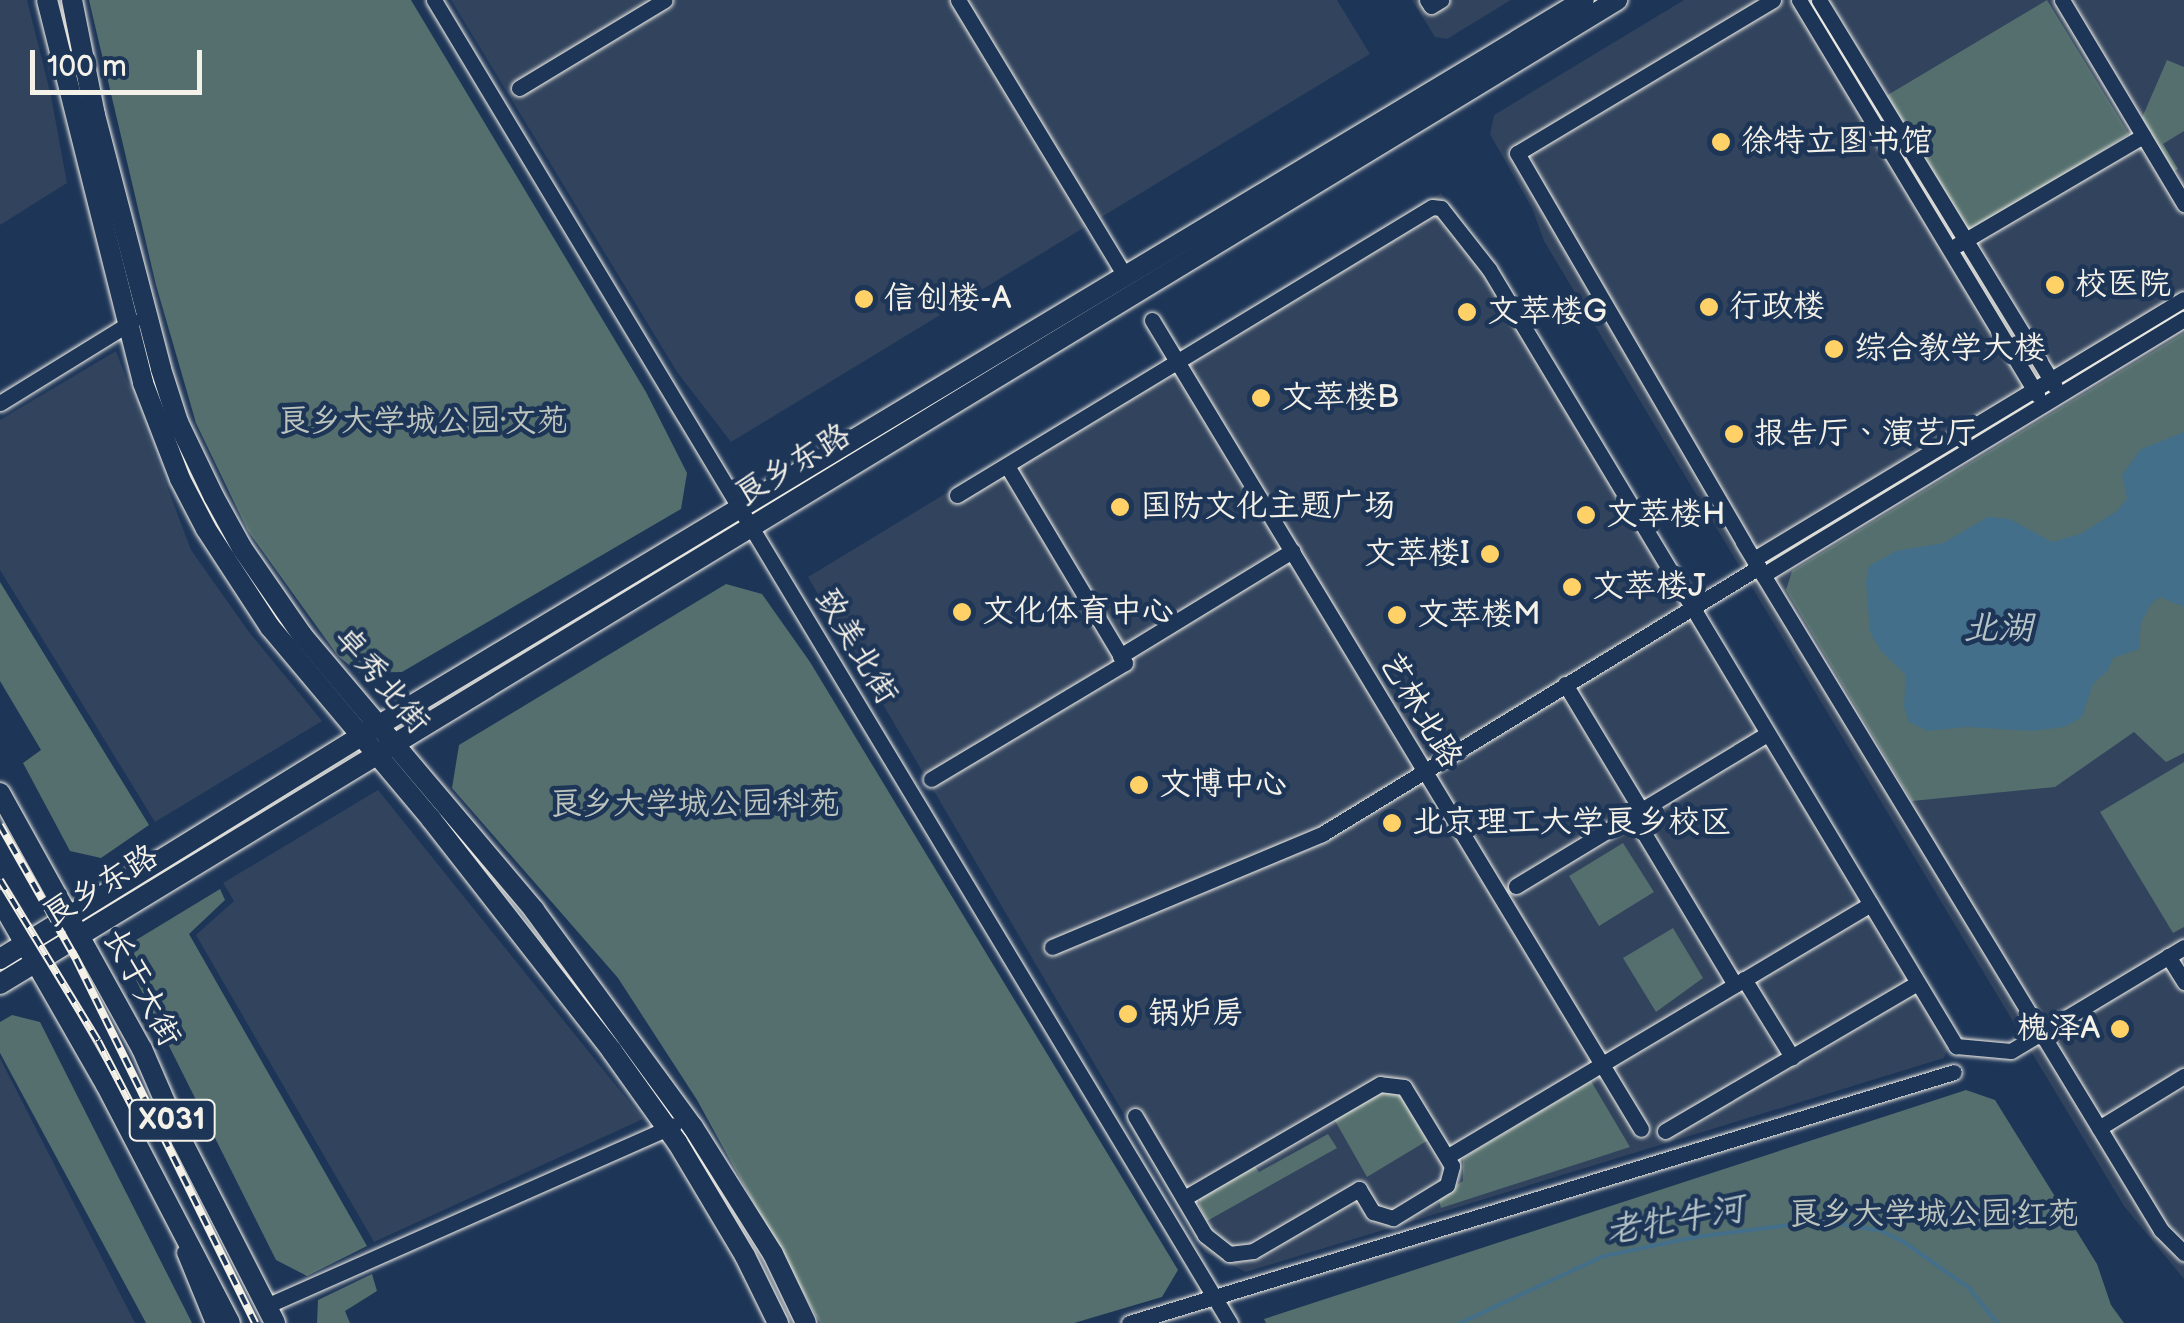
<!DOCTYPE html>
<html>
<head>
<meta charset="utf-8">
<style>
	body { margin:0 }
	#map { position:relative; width:2184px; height:1323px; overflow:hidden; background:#1d3557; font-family:"Balsamiq Sans","LXGW WenKai TC",sans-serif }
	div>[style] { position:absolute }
	.built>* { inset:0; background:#31435d }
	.green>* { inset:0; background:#546f6d }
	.water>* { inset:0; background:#446f8a }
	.stream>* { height:4px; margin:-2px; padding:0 2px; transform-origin:2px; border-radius:2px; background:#446f8a }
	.roads { filter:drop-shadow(0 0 2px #f4f1e8) drop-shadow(0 0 2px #f4f1e8) }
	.minor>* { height:15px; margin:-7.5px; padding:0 7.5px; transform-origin:7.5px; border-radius:7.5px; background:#1d3557 }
	.major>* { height:20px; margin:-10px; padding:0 10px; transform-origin:10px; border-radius:10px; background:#1d3557 }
	.rail>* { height:8px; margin-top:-4px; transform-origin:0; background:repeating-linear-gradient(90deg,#1d3557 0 11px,#f4f1e8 0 22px); box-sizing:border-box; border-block:2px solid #f4f1e8 }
	.dots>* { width:28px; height:28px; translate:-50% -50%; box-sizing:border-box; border:5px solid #1d3557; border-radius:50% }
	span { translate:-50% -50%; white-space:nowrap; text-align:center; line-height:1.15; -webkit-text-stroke:9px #1d3557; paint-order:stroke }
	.shield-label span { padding:2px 8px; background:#1d3557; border:2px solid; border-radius:8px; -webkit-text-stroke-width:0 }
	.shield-label { font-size:30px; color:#f4f1e8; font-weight:700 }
	.poi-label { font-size:32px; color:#f4f1e8 }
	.left { translate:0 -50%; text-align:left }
	.right { translate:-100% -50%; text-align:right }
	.park-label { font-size:32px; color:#bcc4bd }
	.street-label { font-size:32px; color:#f4f1e8 }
	.water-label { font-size:35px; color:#b6c4c7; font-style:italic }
	.scale { position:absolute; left:30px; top:50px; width:172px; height:45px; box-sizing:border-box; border:5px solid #f4f1e8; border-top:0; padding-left:12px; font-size:30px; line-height:35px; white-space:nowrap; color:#f4f1e8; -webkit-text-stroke:8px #1d3557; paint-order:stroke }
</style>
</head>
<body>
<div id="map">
	<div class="built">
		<i style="clip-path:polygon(0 0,27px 0,51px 96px,67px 183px,0 225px)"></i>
		<i style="clip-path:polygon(451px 0,1337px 0,1370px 54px,731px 442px,677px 372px)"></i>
		<i style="clip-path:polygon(1412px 0,1511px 0,1447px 39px,1435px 37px)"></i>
		<i style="clip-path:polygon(1684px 0,2184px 0,2184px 1279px,2124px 1206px,1544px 241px,1532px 208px,1490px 134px,1494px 115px)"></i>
		<i style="clip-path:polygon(1441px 193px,1495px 265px,1954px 1029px,1944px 1058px,1246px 1272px,1205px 1252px,808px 577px)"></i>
		<i style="clip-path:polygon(116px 351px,191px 550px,249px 632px,322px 721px,155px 822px,0 570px,0 420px)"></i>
		<i style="clip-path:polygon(378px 790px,643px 1119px,374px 1242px,196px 935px,234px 901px,223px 883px)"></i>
		<i style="clip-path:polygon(0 1058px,135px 1323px,0 1323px)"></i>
	</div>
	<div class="green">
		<i style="clip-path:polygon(89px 0,411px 0,646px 392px,687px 473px,681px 509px,402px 672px,359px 673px,338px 656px,248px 531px,196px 423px,156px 285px)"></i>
		<i style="clip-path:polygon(2047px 0,2129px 134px,1969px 232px,1886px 96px)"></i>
		<i style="clip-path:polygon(2167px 60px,2184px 67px,2184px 131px,2163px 144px,2178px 169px,2167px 175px,2138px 127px)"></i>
		<i style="clip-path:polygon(2184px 333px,2184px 753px,2166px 762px,2134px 732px,2055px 787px,1912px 801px,1786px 590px,1792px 571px)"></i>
		<i style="clip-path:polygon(0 582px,149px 825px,101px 858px,70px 851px,23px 763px,41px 750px,0 681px)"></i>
		<i style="clip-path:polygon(726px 584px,762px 594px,810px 662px,1178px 1270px,1162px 1297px,1074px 1323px,820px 1323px,697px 1100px,618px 978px,452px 788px,459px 745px)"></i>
		<i style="clip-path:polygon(2184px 762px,2184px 927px,2173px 933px,2100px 812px)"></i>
		<i style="clip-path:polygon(1623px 843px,1654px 892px,1599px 926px,1569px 876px)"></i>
		<i style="clip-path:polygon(220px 889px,225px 900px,189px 934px,367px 1246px,307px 1276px,276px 1260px,132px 972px,136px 940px)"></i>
		<i style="clip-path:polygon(1673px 928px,1703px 978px,1656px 1012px,1623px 958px)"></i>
		<i style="clip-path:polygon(12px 1015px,40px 1022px,192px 1323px,146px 1323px,0 1053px,0 1022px)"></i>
		<i style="clip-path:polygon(1591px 1081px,1630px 1147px,1441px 1208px,1438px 1197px,1463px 1181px,1463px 1158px)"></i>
		<i style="clip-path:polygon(1386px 1090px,1406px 1099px,1430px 1139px,1367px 1177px,1334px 1119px)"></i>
		<i style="clip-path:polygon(1966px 1090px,1995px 1100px,2097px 1264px,2111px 1305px,2124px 1323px,1266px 1323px,1264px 1319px)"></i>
		<i style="clip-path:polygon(1328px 1134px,1337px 1148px,1207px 1221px,1199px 1206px,1200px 1197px,1254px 1165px,1259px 1172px)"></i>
		<i style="clip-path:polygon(372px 1274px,377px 1291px,345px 1311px,350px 1323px,317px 1323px,318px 1300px)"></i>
	</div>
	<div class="water">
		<i style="clip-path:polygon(2184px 432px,2184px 607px,2160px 597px,2152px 603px,2141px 622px,2139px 649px,2113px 658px,2108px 670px,2093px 684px,2082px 717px,2064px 727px,2032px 731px,1966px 727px,1928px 731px,1909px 722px,1904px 706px,1906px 675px,1881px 651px,1870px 632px,1866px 582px,1869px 566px,1896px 551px,1943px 543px,1988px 517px,2010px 519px,2052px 542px,2080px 534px,2117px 511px,2127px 498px,2122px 475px,2141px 449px)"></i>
	</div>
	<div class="stream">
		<i style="left:1460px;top:1323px;width:159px;rotate:-25deg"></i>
		<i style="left:1604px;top:1256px;width:93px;rotate:-11.8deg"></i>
		<i style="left:1695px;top:1237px;width:128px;rotate:-7.2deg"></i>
		<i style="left:1822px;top:1221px;width:61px;rotate:9.5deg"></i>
		<i style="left:1882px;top:1231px;width:25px;rotate:27deg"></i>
		<i style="left:1904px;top:1242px;width:80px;rotate:35.3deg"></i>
		<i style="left:1969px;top:1288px;width:45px;rotate:51.3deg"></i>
	</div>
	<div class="roads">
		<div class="minor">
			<i style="left:434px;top:0;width:1544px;rotate:58.97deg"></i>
			<i style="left:958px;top:0;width:323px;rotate:58.8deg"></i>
			<i style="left:1427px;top:0;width:7px;rotate:56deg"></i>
			<i style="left:1431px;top:6px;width:12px;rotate:-31deg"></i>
			<i style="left:1773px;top:0;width:298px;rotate:149.1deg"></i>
			<i style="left:1517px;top:153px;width:450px;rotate:59.8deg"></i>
			<i style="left:1743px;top:542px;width:805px;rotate:58.72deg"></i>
			<i style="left:2161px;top:1230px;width:33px;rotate:45deg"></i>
			<i style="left:1799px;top:0;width:461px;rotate:58.9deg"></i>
			<i style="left:1819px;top:0;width:453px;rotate:58.6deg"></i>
			<i style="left:2062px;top:0;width:238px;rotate:59.1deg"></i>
			<i style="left:519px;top:88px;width:170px;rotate:-31.1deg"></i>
			<i style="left:1957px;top:245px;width:216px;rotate:-30.4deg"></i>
			<i style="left:1152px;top:320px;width:945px;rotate:58.85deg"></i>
			<i style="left:0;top:403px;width:156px;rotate:-31.7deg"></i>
			<i style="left:957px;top:495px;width:555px;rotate:-31.23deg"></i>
			<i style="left:1432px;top:207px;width:9px;rotate:6deg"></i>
			<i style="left:1441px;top:208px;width:78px;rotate:51.8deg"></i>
			<i style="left:1489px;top:269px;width:907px;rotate:58.99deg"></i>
			<i style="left:1956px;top:1046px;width:55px;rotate:5.2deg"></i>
			<i style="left:2011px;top:1051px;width:202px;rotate:-31deg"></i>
			<i style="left:1754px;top:559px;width:502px;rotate:-31.16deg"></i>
			<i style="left:1763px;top:575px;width:493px;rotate:-31.3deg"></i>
			<i style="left:1120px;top:656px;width:202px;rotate:-31.4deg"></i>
			<i style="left:1565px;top:684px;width:147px;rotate:58.9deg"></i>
			<i style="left:931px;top:779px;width:226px;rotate:-30.9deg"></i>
			<i style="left:1125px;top:663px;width:230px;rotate:-120.9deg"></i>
			<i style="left:1633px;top:815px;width:198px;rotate:59deg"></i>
			<i style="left:1516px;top:886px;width:293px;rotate:-31.2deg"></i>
			<i style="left:1052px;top:947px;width:293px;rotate:-22.7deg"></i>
			<i style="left:1322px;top:834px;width:512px;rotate:-31.42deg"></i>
			<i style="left:2168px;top:956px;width:31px;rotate:58deg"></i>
			<i style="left:1744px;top:979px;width:92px;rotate:58.4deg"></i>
			<i style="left:1135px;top:1116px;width:138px;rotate:59.5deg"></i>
			<i style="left:1205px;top:1235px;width:31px;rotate:38deg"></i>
			<i style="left:1229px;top:1254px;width:24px;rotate:-7deg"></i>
			<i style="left:1253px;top:1251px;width:123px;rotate:-30.3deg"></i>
			<i style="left:1359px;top:1189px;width:27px;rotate:59deg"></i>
			<i style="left:1373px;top:1212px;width:21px;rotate:17deg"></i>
			<i style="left:1393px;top:1218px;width:63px;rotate:-31.4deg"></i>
			<i style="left:1447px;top:1185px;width:20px;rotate:-75deg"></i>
			<i style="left:1452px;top:1166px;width:92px;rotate:-121.3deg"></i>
			<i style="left:1404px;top:1087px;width:24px;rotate:-173deg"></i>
			<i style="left:1380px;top:1084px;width:227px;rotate:149.8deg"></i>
			<i style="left:2099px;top:1128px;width:100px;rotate:-31.5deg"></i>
			<i style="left:1665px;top:1131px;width:292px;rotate:-30.4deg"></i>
			<i style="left:1448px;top:1156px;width:492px;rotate:-30.8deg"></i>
			<i style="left:184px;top:1252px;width:77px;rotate:67.8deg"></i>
			<i style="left:266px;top:1306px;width:446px;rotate:-23.9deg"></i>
			<i style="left:1129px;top:1323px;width:862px;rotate:-16.92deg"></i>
		</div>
		<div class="major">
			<i style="left:47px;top:0;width:395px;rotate:75.9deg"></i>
			<i style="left:143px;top:383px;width:103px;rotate:68.9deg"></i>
			<i style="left:180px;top:479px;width:56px;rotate:62.5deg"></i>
			<i style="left:206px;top:529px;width:117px;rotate:56.9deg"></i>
			<i style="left:270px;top:627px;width:251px;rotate:50deg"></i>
			<i style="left:431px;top:819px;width:294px;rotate:52deg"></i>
			<i style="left:612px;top:1051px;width:112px;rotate:54.5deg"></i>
			<i style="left:677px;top:1142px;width:133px;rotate:59.2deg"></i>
			<i style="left:745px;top:1256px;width:75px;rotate:63.8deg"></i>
			<i style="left:72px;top:0;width:117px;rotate:78.7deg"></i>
			<i style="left:95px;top:115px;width:262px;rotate:75.4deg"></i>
			<i style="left:161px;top:369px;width:56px;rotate:72.2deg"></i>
			<i style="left:178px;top:422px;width:83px;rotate:64.4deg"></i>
			<i style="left:214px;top:497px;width:58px;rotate:61.2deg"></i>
			<i style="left:242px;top:548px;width:106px;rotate:55.4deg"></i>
			<i style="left:302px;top:635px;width:360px;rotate:49.8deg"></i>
			<i style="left:534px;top:910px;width:269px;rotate:53.8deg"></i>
			<i style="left:693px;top:1127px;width:150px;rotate:57.8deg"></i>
			<i style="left:773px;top:1254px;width:76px;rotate:64.4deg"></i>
			<i style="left:0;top:793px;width:293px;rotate:61deg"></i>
			<i style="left:142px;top:1049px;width:100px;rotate:66.5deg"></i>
			<i style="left:182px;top:1141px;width:204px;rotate:62.9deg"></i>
			<i style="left:0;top:900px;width:213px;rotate:60.2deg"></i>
			<i style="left:106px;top:1085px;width:268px;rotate:62.5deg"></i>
			<i style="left:0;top:959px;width:424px;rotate:-31.7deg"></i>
			<i style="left:361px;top:736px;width:1427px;rotate:-31.04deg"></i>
			<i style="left:0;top:984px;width:1893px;rotate:-31.32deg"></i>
		</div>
	</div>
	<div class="rail">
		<i style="left:0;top:825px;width:154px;rotate:60.4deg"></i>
		<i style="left:76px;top:959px;width:406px;rotate:63.8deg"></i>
		<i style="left:0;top:880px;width:188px;rotate:58.7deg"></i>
		<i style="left:98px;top:1041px;width:87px;rotate:62.5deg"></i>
	</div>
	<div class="dots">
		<i style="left:1721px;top:142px;background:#ffd166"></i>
		<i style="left:2055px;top:285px;background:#ffd166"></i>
		<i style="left:864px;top:299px;background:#ffd166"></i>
		<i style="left:1709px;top:307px;background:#ffd166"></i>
		<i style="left:1467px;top:312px;background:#ffd166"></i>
		<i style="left:1834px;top:349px;background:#ffd166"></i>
		<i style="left:1261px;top:398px;background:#ffd166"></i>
		<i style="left:1734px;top:434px;background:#ffd166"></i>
		<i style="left:1120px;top:507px;background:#ffd166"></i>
		<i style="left:1586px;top:515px;background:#ffd166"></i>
		<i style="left:1490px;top:554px;background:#ffd166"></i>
		<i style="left:1572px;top:587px;background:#ffd166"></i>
		<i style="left:962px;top:612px;background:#ffd166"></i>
		<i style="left:1397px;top:615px;background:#ffd166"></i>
		<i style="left:1139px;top:785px;background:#ffd166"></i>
		<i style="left:1392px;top:823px;background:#ffd166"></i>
		<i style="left:1128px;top:1014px;background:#ffd166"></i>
		<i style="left:2120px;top:1029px;background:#ffd166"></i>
	</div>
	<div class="shield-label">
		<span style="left:172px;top:1120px">X031</span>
	</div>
	<div class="poi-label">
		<span class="left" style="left:1741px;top:142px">徐特立图书馆</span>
		<span class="left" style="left:2075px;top:285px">校医院</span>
		<span class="left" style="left:884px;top:299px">信创楼-A</span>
		<span class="left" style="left:1729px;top:307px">行政楼</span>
		<span class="left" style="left:1487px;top:312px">文萃楼G</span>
		<span class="left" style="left:1854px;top:349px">综合教学大楼</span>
		<span class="left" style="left:1281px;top:398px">文萃楼B</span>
		<span class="left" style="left:1754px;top:434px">报告厅、演艺厅</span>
		<span class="left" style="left:1140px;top:507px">国防文化主题广场</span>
		<span class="left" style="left:1606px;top:515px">文萃楼H</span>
		<span class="right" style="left:1470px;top:554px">文萃楼I</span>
		<span class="left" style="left:1592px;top:587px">文萃楼J</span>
		<span class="left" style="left:982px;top:612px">文化体育中心</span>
		<span class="left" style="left:1417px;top:615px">文萃楼M</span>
		<span class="left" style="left:1159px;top:785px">文博中心</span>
		<span class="left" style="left:1412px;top:823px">北京理工大学良乡校区</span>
		<span class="left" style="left:1148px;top:1014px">锅炉房</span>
		<span class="right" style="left:2100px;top:1029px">槐泽A</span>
	</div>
	<div class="park-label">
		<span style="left:423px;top:422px">良乡大学城公园·文苑</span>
		<span style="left:695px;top:805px">良乡大学城公园·科苑</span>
		<span style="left:1934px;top:1215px">良乡大学城公园·红苑</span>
	</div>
	<div class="street-label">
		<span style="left:793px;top:466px;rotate:-31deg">良乡东路</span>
		<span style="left:856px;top:647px;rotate:59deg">致美北街</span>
		<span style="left:381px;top:681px;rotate:50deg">卓秀北街</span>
		<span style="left:1420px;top:711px;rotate:59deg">艺林北路</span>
		<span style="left:101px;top:887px;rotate:-31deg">良乡东路</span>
		<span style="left:141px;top:988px;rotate:62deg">长于大街</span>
	</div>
	<div class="water-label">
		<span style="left:1998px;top:629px">北湖</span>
		<span style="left:1675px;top:1221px;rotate:-10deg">老牤牛河</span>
	</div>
	<div class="scale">100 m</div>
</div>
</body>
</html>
